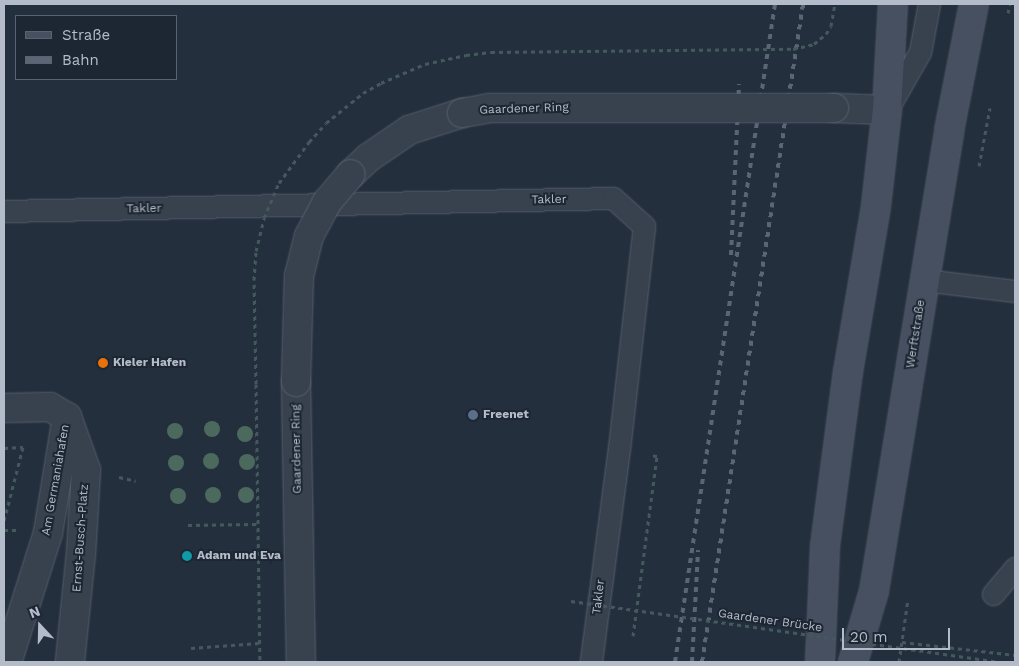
<!DOCTYPE html>
<html>
<head>
<meta charset="utf-8">
<style>
  body { margin:0 }
  #map { position:relative; width:1019px; height:666px; overflow:hidden; background:#242f3e; font-family:"Work Sans",sans-serif }
  div>[style] { position:absolute }
  [style*='--x'] { left:calc(var(--x)*1px); top:calc(var(--y)*1px); width:calc(var(--w)*1px); rotate:calc(var(--a)*1deg) }
  .path>* { height:3px; margin-top:-1.5px; transform-origin:0; background:repeating-linear-gradient(90deg,#44595c 0 4px,transparent 0 8px) }
  .roads { filter:drop-shadow(0 0 1px #565f6c) drop-shadow(0 0 1px #565f6c) }
  .service>* { height:21px; margin:-10.5px; padding:0 10.5px; transform-origin:10.5px; border-radius:10.5px; background:#38414e }
  .pedestrian>* { height:28px; margin:-14px; padding:0 14px; transform-origin:14px; border-radius:14px; background:#38414e }
  .minor>* { height:28px; margin:-14px; padding:0 14px; transform-origin:14px; border-radius:14px; background:#38414e }
  .secondary>* { height:28px; margin:-14px; padding:0 14px; transform-origin:14px; border-radius:14px; background:#465061 }
  .rail>* { height:4px; margin-top:-2px; transform-origin:0; background:repeating-linear-gradient(90deg,#5a6575 0 5px,transparent 0 10px) }
  .path-bridge>* { height:3px; margin-top:-1.5px; transform-origin:0; background:repeating-linear-gradient(90deg,#44595c 0 4px,transparent 0 8px) }
  .bridges { filter:drop-shadow(0 0 1px #565f6c) drop-shadow(0 0 1px #565f6c) }
  .minor-bridge>* { height:28px; margin:-14px; padding:0 14px; transform-origin:14px; border-radius:14px; background:#38414e }
  .trees>* { width:16px; height:16px; margin:-8px; border-radius:50%; background:#4b6a5d }
  .dots>* { width:14px; height:14px; translate:-50% -50%; box-sizing:border-box; border:2px solid #1d2633; border-radius:50% }
  span { translate:-50% -50%; white-space:nowrap; text-align:center; line-height:1.15; -webkit-text-stroke:4px #1d2633; paint-order:stroke }
  .street-label { font-size:12px; color:#b4bcc9 }
  .poi-label { font-size:12px; color:#b4bcc9; font-weight:700 }
  .left { translate:0 -50%; text-align:left }
  .frame { position:absolute; inset:0; border:5px solid #b4bcc9; pointer-events:none }
  .legend { position:absolute; left:15px; top:15px; width:162px; height:65px; box-sizing:border-box; background:#1d2633; border:1px solid #59626f; margin:0; padding:6px 9px; list-style:none; font-size:15px; color:#b4bcc9 }
  .legend li { display:flex; align-items:center; gap:10px; height:25px }
  .legend b { width:25px; border:1px solid #59626f }
  .north { position:absolute; left:15px; top:601px; width:50px; height:50px; -webkit-text-stroke:4px #1d2633; paint-order:stroke; rotate:339deg; font-size:14px; font-weight:700; line-height:20px; text-align:center; color:#b4bcc9 }
  .north::after { content:''; display:block; margin:auto; width:18px; height:22px; background:#b4bcc9; clip-path:polygon(50% 0,100% 100%,50% 72%,0 100%) }
  .scale { position:absolute; left:842px; top:628px; width:108px; height:22px; box-sizing:border-box; border:2px solid #b4bcc9; border-top:0; padding-left:6px; font-size:15px; line-height:18px; white-space:nowrap; color:#b4bcc9; -webkit-text-stroke:4px #1d2633; paint-order:stroke }
</style>
</head>
<body>
<div id="map">
  <div class="path">
    <div style="--x:1008;--y:13;--w:9;--a:-77"></div>
    <div style="--x:826;--y:34;--w:9;--a:-58"></div>
    <div style="--x:831;--y:26;--w:22;--a:-80"></div>
    <div style="--x:979;--y:166;--w:59;--a:-79.3"></div>
    <div style="--x:256;--y:384;--w:278;--a:89.2"></div>
    <div style="--x:4;--y:448;--w:19;--a:-3"></div>
    <div style="--x:23;--y:447;--w:76;--a:104.4"></div>
    <div style="--x:119;--y:477;--w:17;--a:13"></div>
    <div style="--x:188;--y:525;--w:70;--a:-0.8"></div>
    <div style="--x:4;--y:530;--w:12;--a:0"></div>
    <div style="--x:633;--y:636;--w:182;--a:-82.4"></div>
    <div style="--x:657;--y:456;--w:8;--a:-173"></div>
    <div style="--x:902;--y:642;--w:114;--a:6.6"></div>
    <div style="--x:191;--y:648;--w:68;--a:-4.2"></div>
    <div style="--x:899;--y:662;--w:64;--a:-81.9"></div>
  </div>
  <div class="roads">
    <div class="service">
      <div style="--x:888;--y:108;--w:64;--a:-60.3"></div>
      <div style="--x:920;--y:52;--w:49;--a:-79.4"></div>
      <div style="--x:4;--y:211;--w:609;--a:-1.22"></div>
      <div style="--x:613;--y:198;--w:42;--a:42.1"></div>
      <div style="--x:644;--y:226;--w:223;--a:96.4"></div>
      <div style="--x:619;--y:448;--w:216;--a:97.5"></div>
      <div style="--x:924;--y:280;--w:92;--a:6.9"></div>
      <div style="--x:993;--y:594;--w:34;--a:-50"></div>
    </div>
    <div class="pedestrian">
      <div style="--x:67;--y:417;--w:56;--a:70.3"></div>
      <div style="--x:86;--y:470;--w:83;--a:93.4"></div>
      <div style="--x:81;--y:553;--w:110;--a:95.8"></div>
    </div>
    <div class="minor">
      <div style="--x:834;--y:108;--w:53;--a:2.2"></div>
      <div style="--x:351;--y:174;--w:23;--a:-43"></div>
      <div style="--x:368;--y:158;--w:50;--a:-34.3"></div>
      <div style="--x:409;--y:130;--w:56;--a:-17.8"></div>
      <div style="--x:296;--y:382;--w:280;--a:89"></div>
      <div style="--x:4;--y:408;--w:46;--a:-1.2"></div>
      <div style="--x:50;--y:407;--w:20;--a:30"></div>
      <div style="--x:67;--y:417;--w:118;--a:99.3"></div>
      <div style="--x:48;--y:533;--w:135;--a:107.6"></div>
    </div>
    <div class="secondary">
      <div style="--x:820;--y:662;--w:116;--a:-87.5"></div>
      <div style="--x:825;--y:546;--w:176;--a:-82.5"></div>
      <div style="--x:848;--y:372;--w:168;--a:-80.4"></div>
      <div style="--x:876;--y:206;--w:97;--a:-83.5"></div>
      <div style="--x:887;--y:110;--w:106;--a:-86.8"></div>
      <div style="--x:853;--y:662;--w:74;--a:-73.5"></div>
      <div style="--x:874;--y:591;--w:466;--a:-80.7"></div>
      <div style="--x:949;--y:131;--w:129;--a:-78.9"></div>
    </div>
  </div>
  <div class="rail">
    <div style="--x:731;--y:255;--w:171;--a:-87.3"></div>
    <div style="--x:675;--y:662;--w:666;--a:-81.36"></div>
    <div style="--x:692;--y:662;--w:112;--a:-86.9"></div>
    <div style="--x:702;--y:662;--w:666;--a:-81.27"></div>
  </div>
  <div class="path-bridge">
    <div style="--x:256;--y:384;--w:104;--a:-91.1"></div>
    <div style="--x:254;--y:280;--w:29;--a:-86"></div>
    <div style="--x:256;--y:251;--w:34;--a:-76"></div>
    <div style="--x:264;--y:218;--w:38;--a:-67"></div>
    <div style="--x:279;--y:183;--w:51;--a:-53.8"></div>
    <div style="--x:309;--y:142;--w:25;--a:-48"></div>
    <div style="--x:326;--y:123;--w:48;--a:-39"></div>
    <div style="--x:363;--y:93;--w:21;--a:-29"></div>
    <div style="--x:381;--y:83;--w:48;--a:-23.4"></div>
    <div style="--x:425;--y:64;--w:42;--a:-12.4"></div>
    <div style="--x:466;--y:55;--w:25;--a:-7"></div>
    <div style="--x:491;--y:52;--w:302;--a:-0.6"></div>
    <div style="--x:793;--y:49;--w:22;--a:-13"></div>
    <div style="--x:814;--y:44;--w:16;--a:-40"></div>
    <div style="--x:571;--y:601;--w:430;--a:8.1"></div>
  </div>
  <div class="bridges">
    <div class="minor-bridge">
      <div style="--x:462;--y:113;--w:28;--a:-10"></div>
      <div style="--x:490;--y:108;--w:344;--a:0"></div>
      <div style="--x:296;--y:382;--w:106;--a:-88.4"></div>
      <div style="--x:299;--y:276;--w:41;--a:-76"></div>
      <div style="--x:309;--y:236;--w:40;--a:-62"></div>
      <div style="--x:328;--y:201;--w:35;--a:-50"></div>
    </div>
  </div>
  <div class="trees">
    <div style="left:212px;top:429px"></div>
    <div style="left:175px;top:431px"></div>
    <div style="left:245px;top:434px"></div>
    <div style="left:211px;top:461px"></div>
    <div style="left:247px;top:462px"></div>
    <div style="left:176px;top:463px"></div>
    <div style="left:213px;top:495px"></div>
    <div style="left:246px;top:495px"></div>
    <div style="left:178px;top:496px"></div>
  </div>
  <div class="dots">
    <div style="left:103px;top:363px;background:#e8710a"></div>
    <div style="left:473px;top:415px;background:#5c6f8a"></div>
    <div style="left:187px;top:556px;background:#0f9aa8"></div>
  </div>
  <div class="street-label">
    <span style="left:524px;top:109px;rotate:-2deg">Gaardener Ring</span>
    <span style="left:549px;top:200px;rotate:-1deg">Takler</span>
    <span style="left:144px;top:209px;rotate:-1deg">Takler</span>
    <span style="left:916px;top:334px;rotate:-81deg">Werftstraße</span>
    <span style="left:297px;top:449px;rotate:-91deg">Gaardener Ring</span>
    <span style="left:56px;top:480px;rotate:-80deg">Am Germaniahafen</span>
    <span style="left:81px;top:538px;rotate:-86deg">Ernst-Busch-Platz</span>
    <span style="left:599px;top:597px;rotate:-83deg">Takler</span>
    <span style="left:770px;top:621px;rotate:8deg">Gaardener Brücke</span>
  </div>
  <div class="poi-label">
    <span class="left" style="left:113px;top:363px">Kieler Hafen</span>
    <span class="left" style="left:483px;top:415px">Freenet</span>
    <span class="left" style="left:197px;top:556px">Adam und Eva</span>
  </div>
  <div class="frame"></div>
  <ul class="legend">
  <li><b style="height:6px;background:#465061"></b>Straße</li>
  <li><b style="height:6px;background:#5a6575"></b>Bahn</li>
  </ul>
  <div class="north">N</div>
  <div class="scale">20 m</div>
</div>
</body>
</html>
